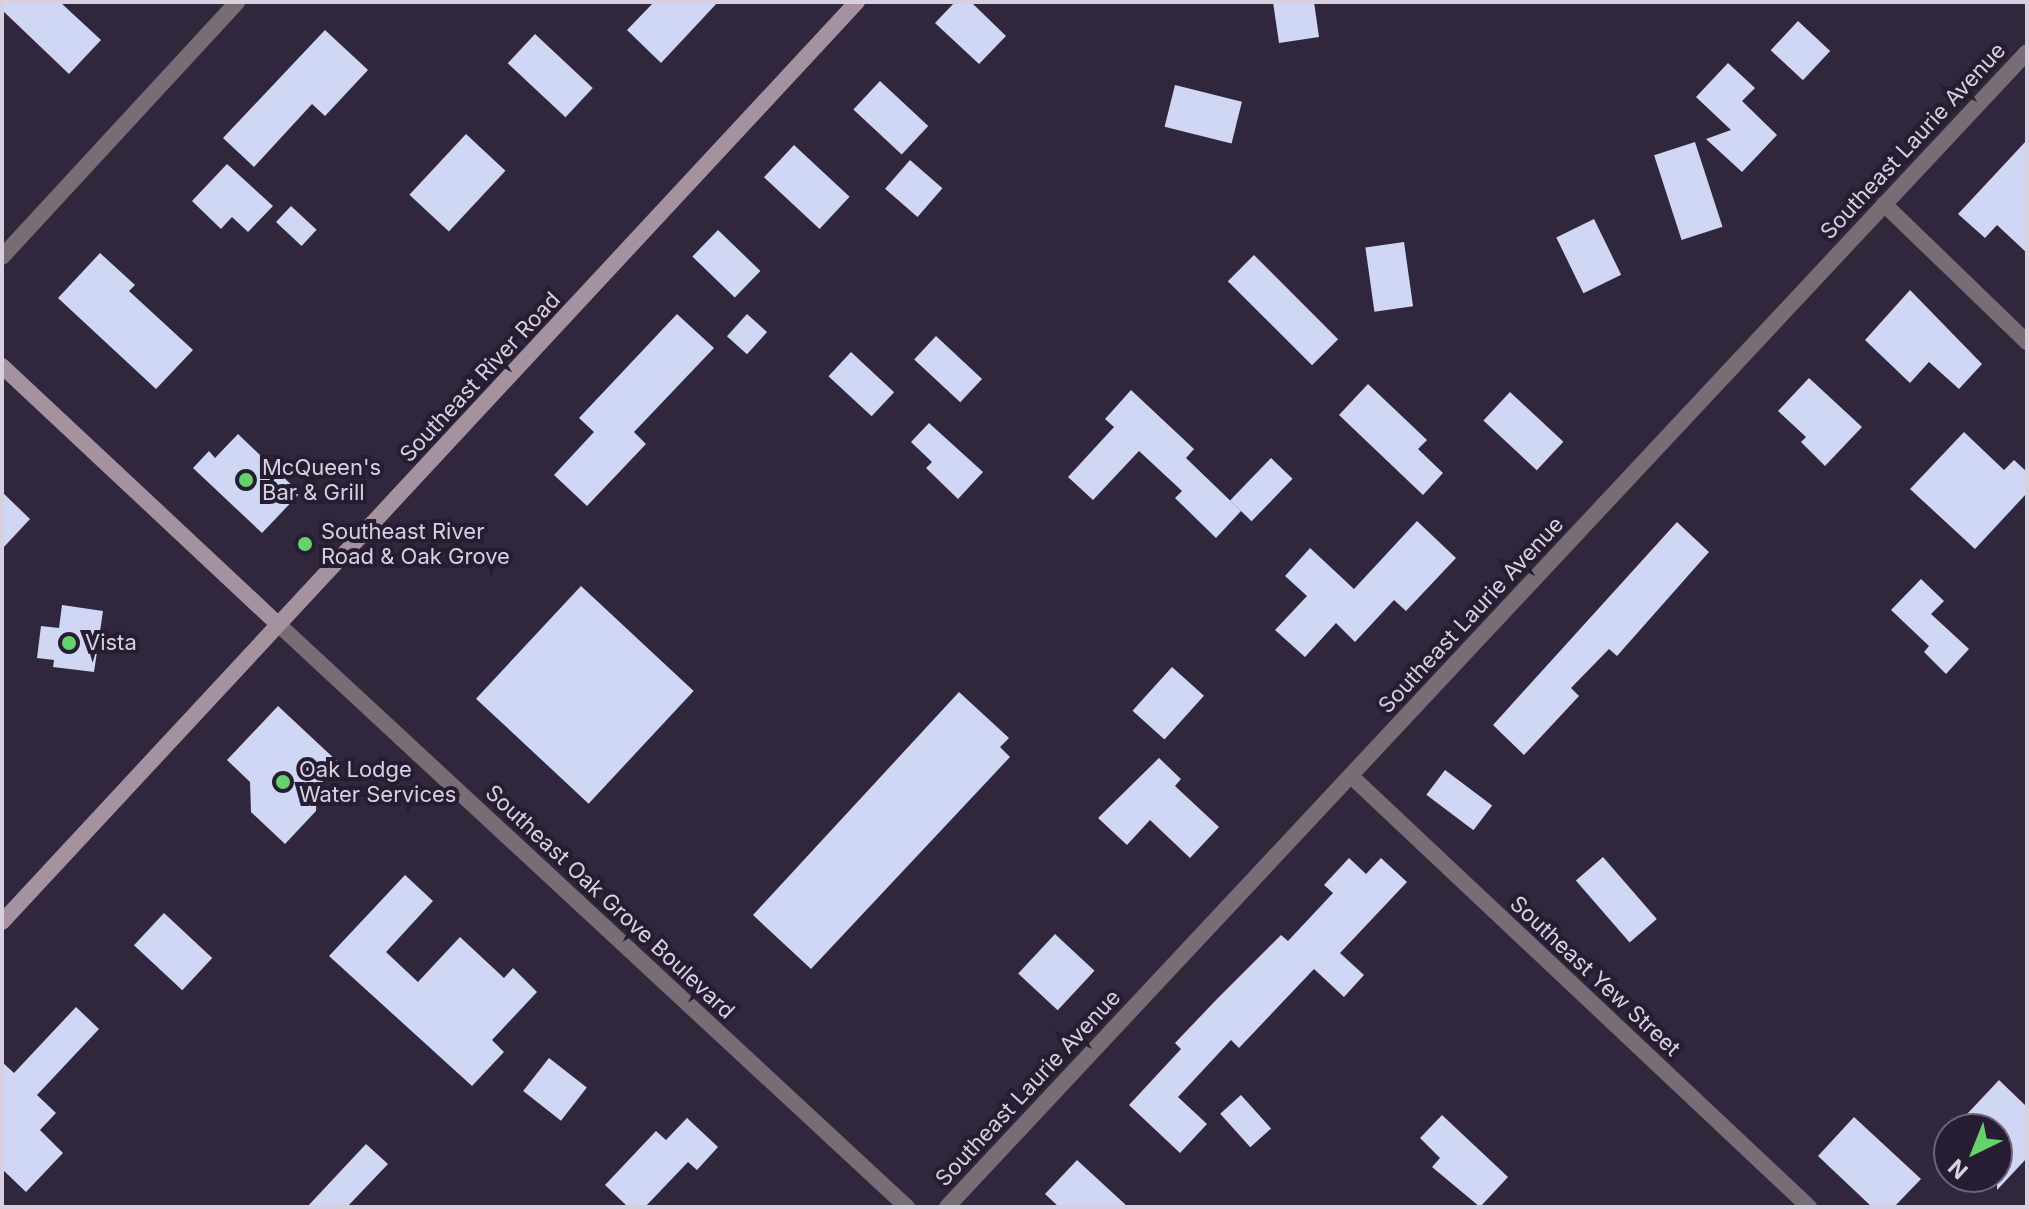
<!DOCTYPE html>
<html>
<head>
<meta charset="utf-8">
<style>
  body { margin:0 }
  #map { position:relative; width:2029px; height:1209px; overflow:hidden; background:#30273d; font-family:Inter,sans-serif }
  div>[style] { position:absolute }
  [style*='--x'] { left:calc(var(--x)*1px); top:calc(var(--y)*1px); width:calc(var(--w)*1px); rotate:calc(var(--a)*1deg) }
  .building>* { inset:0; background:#cfd7f4; transform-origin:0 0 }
  .street>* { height:16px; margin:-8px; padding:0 8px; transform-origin:8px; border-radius:8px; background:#796d75 }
  .secondary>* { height:16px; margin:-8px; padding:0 8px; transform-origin:8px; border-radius:8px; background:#a4929f }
  .dots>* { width:22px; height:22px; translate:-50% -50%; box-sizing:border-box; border:4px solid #271d32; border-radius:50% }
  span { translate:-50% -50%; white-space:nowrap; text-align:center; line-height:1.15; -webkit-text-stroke:8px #271d32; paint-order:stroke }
  .street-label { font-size:22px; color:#d7d1df }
  .poi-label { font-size:22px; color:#d7d1df }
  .left { translate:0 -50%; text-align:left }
  .frame { position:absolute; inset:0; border:4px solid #d7d1df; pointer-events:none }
  .north { position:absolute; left:1933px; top:1113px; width:80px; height:80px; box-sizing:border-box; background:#271d32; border:2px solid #6d6577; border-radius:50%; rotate:223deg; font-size:22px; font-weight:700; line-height:32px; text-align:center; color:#d7d1df }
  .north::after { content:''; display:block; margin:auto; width:28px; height:36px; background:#62d469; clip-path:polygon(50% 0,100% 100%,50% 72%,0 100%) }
</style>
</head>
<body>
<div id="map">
  <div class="building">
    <div style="clip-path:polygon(2px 2px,60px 2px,101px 40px,69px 74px,2px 10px)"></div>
    <div style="clip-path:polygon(654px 2px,718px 2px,661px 63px,627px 30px)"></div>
    <div style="clip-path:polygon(955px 2px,971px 2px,1006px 36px,979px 64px,935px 23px)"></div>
    <div style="clip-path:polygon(1273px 2px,1314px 2px,1319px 37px,1279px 43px)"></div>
    <div style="left:1798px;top:21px;width:44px;height:40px;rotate:43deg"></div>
    <div style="clip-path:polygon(325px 30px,368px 70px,325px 116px,312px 104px,254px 167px,223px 138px)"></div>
    <div style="left:535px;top:34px;width:79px;height:40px;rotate:43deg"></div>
    <div style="clip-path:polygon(1728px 63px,1755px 88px,1742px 101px,1777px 135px,1742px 172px,1706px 139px,1731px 130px,1696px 97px)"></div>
    <div style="left:880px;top:81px;width:66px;height:39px;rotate:43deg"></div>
    <div style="left:1175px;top:85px;width:69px;height:43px;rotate:14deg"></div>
    <div style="left:466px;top:134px;width:54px;height:83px;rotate:43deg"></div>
    <div style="clip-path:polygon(2027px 140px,2027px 253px,1997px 225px,1985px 238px,1958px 214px)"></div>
    <div style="left:1695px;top:142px;width:89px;height:43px;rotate:72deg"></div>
    <div style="left:794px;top:145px;width:76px;height:44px;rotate:43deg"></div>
    <div style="left:910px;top:160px;width:43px;height:38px;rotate:41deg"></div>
    <div style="clip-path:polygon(227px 164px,273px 206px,248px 232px,232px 217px,221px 229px,192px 201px)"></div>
    <div style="left:291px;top:206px;width:35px;height:22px;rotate:43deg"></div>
    <div style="left:1594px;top:219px;width:62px;height:42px;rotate:64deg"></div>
    <div style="left:718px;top:230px;width:59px;height:37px;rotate:44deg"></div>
    <div style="left:1404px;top:242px;width:65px;height:39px;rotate:82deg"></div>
    <div style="clip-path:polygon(100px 253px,135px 285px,129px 291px,193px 350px,156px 389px,58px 298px)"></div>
    <div style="left:1254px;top:255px;width:119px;height:37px;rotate:45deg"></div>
    <div style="clip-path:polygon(1910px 290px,1982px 364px,1959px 389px,1929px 362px,1910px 383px,1865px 340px)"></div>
    <div style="clip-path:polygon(677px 314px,714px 348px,634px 432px,646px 444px,587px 506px,554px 475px,594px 432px,579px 418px)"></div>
    <div style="left:747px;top:314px;width:27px;height:30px;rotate:42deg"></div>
    <div style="left:936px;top:336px;width:63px;height:32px;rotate:43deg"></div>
    <div style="left:851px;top:352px;width:59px;height:33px;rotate:43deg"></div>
    <div style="clip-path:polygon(1809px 378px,1862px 427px,1825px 466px,1801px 442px,1806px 437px,1778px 411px)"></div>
    <div style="clip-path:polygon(1368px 384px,1427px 440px,1418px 449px,1443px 473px,1423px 495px,1339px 415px)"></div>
    <div style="clip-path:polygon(1131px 390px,1194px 449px,1186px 458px,1241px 511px,1216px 538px,1175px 498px,1182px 491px,1139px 451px,1093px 500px,1068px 477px,1114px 427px,1105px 419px)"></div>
    <div style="left:1510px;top:392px;width:73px;height:39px;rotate:43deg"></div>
    <div style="clip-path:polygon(929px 423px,983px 472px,958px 499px,926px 468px,932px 462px,911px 442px)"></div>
    <div style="clip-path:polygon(1964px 432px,2004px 470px,2014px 460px,2027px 472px,2027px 493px,1975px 549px,1910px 489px)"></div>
    <div style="clip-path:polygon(238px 434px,300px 493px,262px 533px,193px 468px,209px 451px,215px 458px)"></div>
    <div style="left:1271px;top:458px;width:30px;height:59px;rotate:44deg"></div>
    <div style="clip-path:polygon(2px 492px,30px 519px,2px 549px)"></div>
    <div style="clip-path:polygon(1417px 521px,1456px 558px,1406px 611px,1394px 600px,1355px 642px,1336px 623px,1305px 657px,1275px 630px,1307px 596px,1285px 576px,1310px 548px,1354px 589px)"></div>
    <div style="clip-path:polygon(1677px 522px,1709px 552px,1617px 656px,1609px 649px,1571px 688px,1579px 696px,1524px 755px,1493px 725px)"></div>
    <div style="clip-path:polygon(1921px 579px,1944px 601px,1931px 614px,1969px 649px,1946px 674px,1924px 652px,1929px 646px,1891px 610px)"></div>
    <div style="left:581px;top:586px;width:154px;height:154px;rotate:43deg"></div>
    <div style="clip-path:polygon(62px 605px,103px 611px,94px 672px,53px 667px,54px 660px,37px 658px,41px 626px,59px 628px)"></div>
    <div style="left:1172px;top:667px;width:43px;height:59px;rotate:42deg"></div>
    <div style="clip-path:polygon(959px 692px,1009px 738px,1000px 747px,1010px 757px,811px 969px,753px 915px)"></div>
    <div style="clip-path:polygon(278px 706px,339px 763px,317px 788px,316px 811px,285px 844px,251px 812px,250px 782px,227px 760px)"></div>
    <div style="clip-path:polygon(1159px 758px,1181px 779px,1175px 786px,1219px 827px,1190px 858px,1150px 820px,1127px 845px,1098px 818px)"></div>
    <div style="left:1445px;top:770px;width:59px;height:31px;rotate:37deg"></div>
    <div style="left:1603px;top:857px;width:82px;height:36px;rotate:49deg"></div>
    <div style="clip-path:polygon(1349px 858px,1366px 874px,1381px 858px,1407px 882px,1340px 953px,1364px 975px,1344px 997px,1314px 969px,1239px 1048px,1231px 1040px,1178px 1097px,1207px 1124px,1180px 1153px,1129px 1105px,1181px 1049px,1175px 1043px,1217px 999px,1281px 935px,1288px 941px,1333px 893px,1324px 885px)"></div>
    <div style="clip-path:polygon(405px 875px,433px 901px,386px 952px,418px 982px,460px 937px,504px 978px,513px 968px,537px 992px,492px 1040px,504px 1052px,472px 1086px,329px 956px)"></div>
    <div style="left:164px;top:913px;width:66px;height:44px;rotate:43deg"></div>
    <div style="left:1055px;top:934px;width:54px;height:54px;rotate:43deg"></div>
    <div style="clip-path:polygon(76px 1007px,99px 1029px,37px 1095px,56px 1113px,40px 1130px,63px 1153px,26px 1192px,2px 1169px,2px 1062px,14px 1073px)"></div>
    <div style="left:549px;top:1058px;width:48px;height:42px;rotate:38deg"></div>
    <div style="clip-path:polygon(1999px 1080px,2027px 1107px,2027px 1158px,1997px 1190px,1997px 1129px,1953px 1129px)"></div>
    <div style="left:1241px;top:1095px;width:45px;height:28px;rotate:48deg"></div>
    <div style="clip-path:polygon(1442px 1115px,1508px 1177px,1480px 1207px,1432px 1167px,1440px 1158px,1420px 1138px)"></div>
    <div style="clip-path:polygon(1854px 1117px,1921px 1179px,1894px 1207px,1872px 1207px,1818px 1156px)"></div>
    <div style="clip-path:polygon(687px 1118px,718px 1147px,697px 1170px,688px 1162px,645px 1207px,628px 1207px,605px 1185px,656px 1131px,666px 1140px)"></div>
    <div style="clip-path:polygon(366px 1144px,388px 1164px,347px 1207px,307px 1207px)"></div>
    <div style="clip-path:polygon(1077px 1160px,1128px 1207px,1059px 1207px,1045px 1194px)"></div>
  </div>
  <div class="street">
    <div style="--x:1884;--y:204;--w:199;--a:44"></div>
    <div style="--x:2;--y:257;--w:347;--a:-47.3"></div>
    <div style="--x:278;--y:624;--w:858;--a:42.83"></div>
    <div style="--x:1351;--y:776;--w:629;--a:43.26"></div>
    <div style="--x:947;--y:1207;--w:1581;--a:-46.92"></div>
  </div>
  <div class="secondary">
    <div style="--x:2;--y:366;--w:378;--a:43.1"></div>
    <div style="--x:2;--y:922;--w:1256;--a:-47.1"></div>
  </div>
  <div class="dots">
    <div style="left:246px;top:480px;background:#62d469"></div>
    <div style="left:305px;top:544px;background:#62d469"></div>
    <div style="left:69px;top:643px;background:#62d469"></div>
    <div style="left:283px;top:782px;background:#62d469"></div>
  </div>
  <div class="street-label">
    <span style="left:1913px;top:141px;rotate:-47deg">Southeast Laurie Avenue</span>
    <span style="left:480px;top:377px;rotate:-47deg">Southeast River Road</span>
    <span style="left:1471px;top:615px;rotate:-47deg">Southeast Laurie Avenue</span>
    <span style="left:610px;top:902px;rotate:43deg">Southeast Oak Grove Boulevard</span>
    <span style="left:1595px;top:976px;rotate:43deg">Southeast Yew Street</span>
    <span style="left:1028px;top:1088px;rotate:-47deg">Southeast Laurie Avenue</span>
  </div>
  <div class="poi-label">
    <span class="left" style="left:262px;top:480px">McQueen's<br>Bar &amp; Grill</span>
    <span class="left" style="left:321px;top:544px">Southeast River<br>Road &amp; Oak Grove</span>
    <span class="left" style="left:85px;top:643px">Vista</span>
    <span class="left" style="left:299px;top:782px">Oak Lodge<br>Water Services</span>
  </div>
  <div class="frame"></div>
  <div class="north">N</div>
</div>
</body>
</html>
